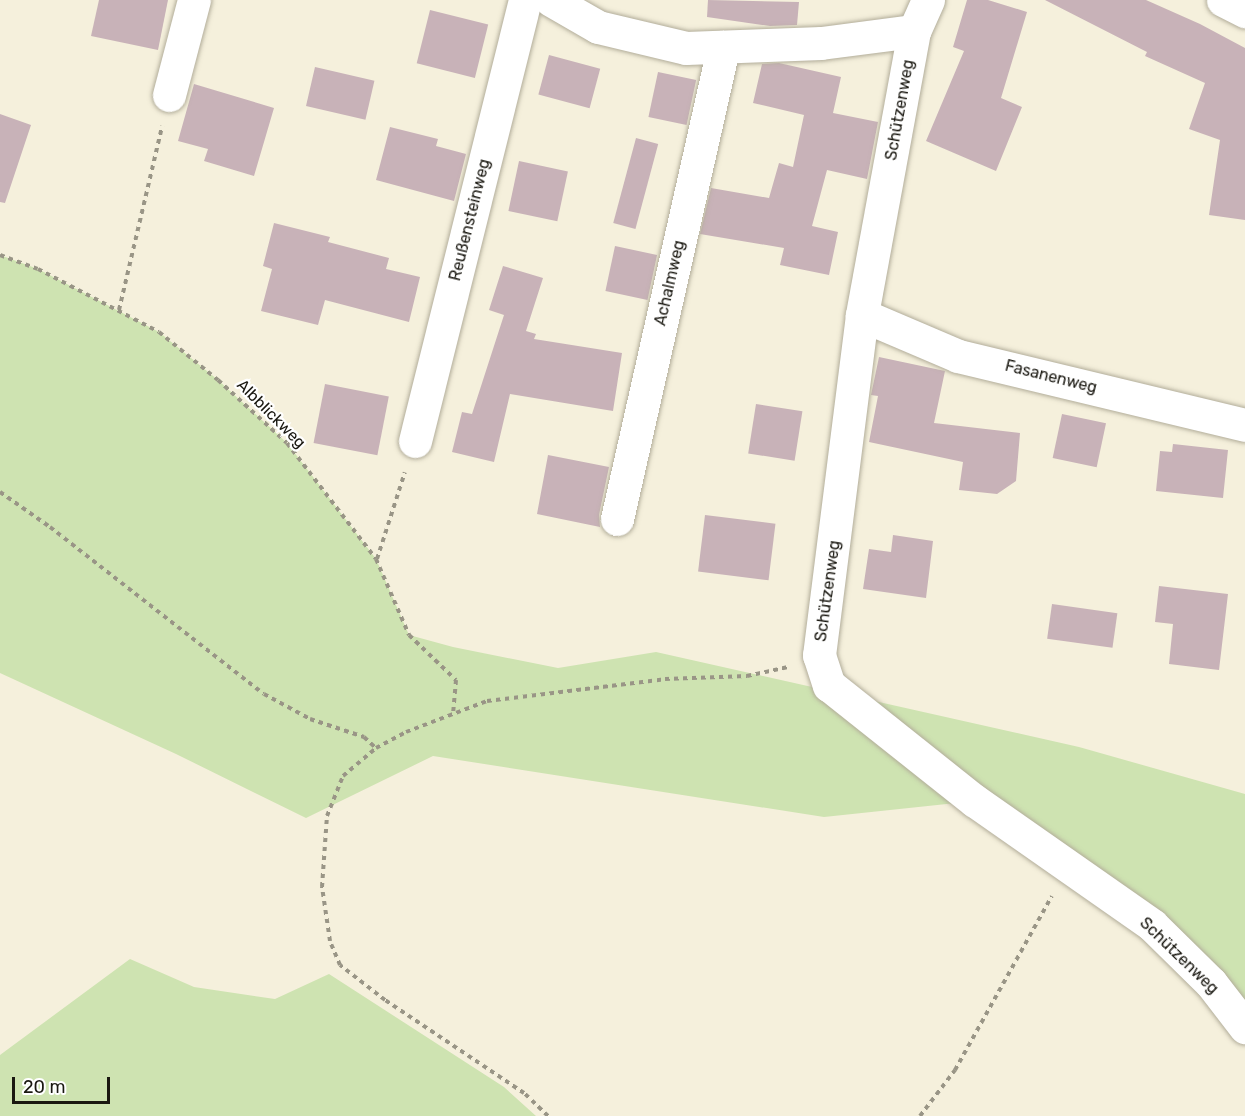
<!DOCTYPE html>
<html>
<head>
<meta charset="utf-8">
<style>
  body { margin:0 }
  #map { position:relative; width:1245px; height:1116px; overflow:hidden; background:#f5f0dc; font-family:Rubik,sans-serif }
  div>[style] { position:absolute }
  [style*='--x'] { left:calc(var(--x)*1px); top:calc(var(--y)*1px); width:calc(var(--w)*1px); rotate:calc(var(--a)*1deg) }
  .green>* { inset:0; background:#cee3b1 }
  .building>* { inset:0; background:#c8b2b8; transform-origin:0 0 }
  .path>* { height:4px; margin-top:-2px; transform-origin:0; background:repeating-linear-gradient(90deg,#999586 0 4.5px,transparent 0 9px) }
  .roads { filter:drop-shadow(0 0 2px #b2ad9a) drop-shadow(0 0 2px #b2ad9a) }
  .minor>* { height:33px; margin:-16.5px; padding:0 16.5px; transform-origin:16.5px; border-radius:16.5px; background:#fff }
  span { translate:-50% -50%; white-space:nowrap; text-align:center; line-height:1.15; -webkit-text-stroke:4.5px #fff; paint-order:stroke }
  .street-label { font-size:16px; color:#1a1811 }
  .scale { position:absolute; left:12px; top:1077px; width:98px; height:27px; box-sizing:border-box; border:3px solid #1a1811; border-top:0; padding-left:8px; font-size:18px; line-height:21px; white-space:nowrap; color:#1a1811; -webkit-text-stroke:4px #fff; paint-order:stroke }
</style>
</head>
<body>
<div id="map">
  <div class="green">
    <div style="clip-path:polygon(0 255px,38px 269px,159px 332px,218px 380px,287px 443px,376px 559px,409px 635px,453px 647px,558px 668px,656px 652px,1079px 747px,1245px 794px,1245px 1027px,1211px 983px,975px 801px,824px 817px,433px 756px,306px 818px,176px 754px,0 673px)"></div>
    <div style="clip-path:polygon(130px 959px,194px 987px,275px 999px,329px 974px,504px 1087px,536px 1116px,0 1116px,0 1055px)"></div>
  </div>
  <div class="building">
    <div style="clip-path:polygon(99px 0,168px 0,158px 50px,91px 36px)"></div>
    <div style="clip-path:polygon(708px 0,799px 2px,797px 25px,770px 26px,707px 17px)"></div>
    <div style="clip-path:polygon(967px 0,988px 0,1027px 12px,1001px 98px,1022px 107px,996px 171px,926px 141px,964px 51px,953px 47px)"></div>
    <div style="clip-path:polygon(1045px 0,1146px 0,1200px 24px,1245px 48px,1245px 220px,1209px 215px,1220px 140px,1189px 129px,1205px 83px,1145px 56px,1147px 52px)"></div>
    <div style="left:430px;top:10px;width:60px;height:55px;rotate:14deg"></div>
    <div style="left:549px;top:55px;width:53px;height:41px;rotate:15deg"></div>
    <div style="clip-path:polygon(779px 63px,841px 77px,833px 113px,878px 122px,867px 179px,827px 170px,812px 226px,838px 232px,829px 275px,780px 265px,784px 248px,700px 234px,711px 188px,769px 198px,779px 163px,793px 167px,804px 115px,753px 103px,762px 64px)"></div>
    <div style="left:315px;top:67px;width:61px;height:40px;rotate:13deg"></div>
    <div style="left:658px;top:72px;width:39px;height:46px;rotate:12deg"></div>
    <div style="clip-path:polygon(194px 84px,274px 108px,254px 176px,204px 161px,208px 149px,178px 141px)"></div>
    <div style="clip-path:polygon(0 114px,31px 125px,5px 203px,0 202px)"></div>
    <div style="clip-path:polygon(390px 127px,438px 139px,436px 146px,466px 154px,454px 201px,376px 180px)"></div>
    <div style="left:636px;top:138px;width:23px;height:88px;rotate:15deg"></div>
    <div style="left:519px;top:161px;width:50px;height:51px;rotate:12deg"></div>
    <div style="clip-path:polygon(274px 223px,330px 237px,328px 242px,389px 258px,386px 269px,420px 277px,409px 322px,325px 300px,318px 325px,261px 311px,272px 269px,263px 266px)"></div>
    <div style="left:615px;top:246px;width:43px;height:46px;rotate:12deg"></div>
    <div style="clip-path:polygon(503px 266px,543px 278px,526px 331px,536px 334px,534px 339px,622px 353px,613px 411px,510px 394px,494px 462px,452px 452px,462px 412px,472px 414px,504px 315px,489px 310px)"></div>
    <div style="clip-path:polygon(879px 357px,945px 371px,934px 423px,1020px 433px,1016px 481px,997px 494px,959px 490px,963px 462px,869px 442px,878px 396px,871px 395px)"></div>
    <div style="left:325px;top:384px;width:65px;height:60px;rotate:11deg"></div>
    <div style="left:756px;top:404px;width:47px;height:50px;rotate:9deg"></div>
    <div style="left:1062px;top:414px;width:45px;height:45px;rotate:12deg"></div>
    <div style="clip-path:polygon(1173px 444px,1228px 450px,1223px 498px,1156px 491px,1160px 451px,1172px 452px)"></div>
    <div style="clip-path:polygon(548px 455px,609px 467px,599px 515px,600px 527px,537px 514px)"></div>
    <div style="left:705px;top:515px;width:71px;height:57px;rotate:7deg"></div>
    <div style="clip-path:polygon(893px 535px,933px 541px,926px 598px,863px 589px,869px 549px,891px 552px)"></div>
    <div style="clip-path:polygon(1159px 586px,1228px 594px,1219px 670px,1169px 664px,1173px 624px,1155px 622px)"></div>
    <div style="left:1052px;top:604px;width:66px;height:35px;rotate:8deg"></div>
  </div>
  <div class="path">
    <div style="--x:0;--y:255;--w:40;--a:20.2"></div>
    <div style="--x:38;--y:269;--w:136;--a:27.5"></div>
    <div style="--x:159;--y:332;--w:76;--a:39.1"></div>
    <div style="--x:218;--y:380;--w:93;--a:42.4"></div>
    <div style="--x:287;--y:443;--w:146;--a:52.5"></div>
    <div style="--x:376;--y:559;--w:83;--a:66.5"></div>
    <div style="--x:409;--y:635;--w:65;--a:43.8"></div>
    <div style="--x:456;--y:680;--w:34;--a:95"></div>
    <div style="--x:119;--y:310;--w:189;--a:-76.8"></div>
    <div style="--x:0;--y:492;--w:61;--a:35"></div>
    <div style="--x:50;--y:527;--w:271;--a:38"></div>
    <div style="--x:264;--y:694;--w:52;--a:28.5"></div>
    <div style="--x:310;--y:719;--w:57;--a:18.4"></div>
    <div style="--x:364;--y:737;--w:16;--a:43"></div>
    <div style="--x:377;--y:559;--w:91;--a:-72.2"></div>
    <div style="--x:548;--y:1116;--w:33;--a:-136"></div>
    <div style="--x:524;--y:1093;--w:167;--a:-146.2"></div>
    <div style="--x:385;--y:1000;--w:57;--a:-142.1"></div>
    <div style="--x:340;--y:965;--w:26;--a:-113"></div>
    <div style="--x:330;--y:941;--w:55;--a:-98.4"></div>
    <div style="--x:322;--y:887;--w:71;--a:-86"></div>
    <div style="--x:327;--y:816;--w:43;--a:-68.2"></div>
    <div style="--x:343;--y:776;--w:43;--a:-40.3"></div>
    <div style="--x:376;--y:748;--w:34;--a:-28"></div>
    <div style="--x:406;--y:732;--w:87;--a:-20.9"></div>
    <div style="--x:487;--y:701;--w:179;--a:-7"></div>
    <div style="--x:665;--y:679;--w:82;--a:-2.1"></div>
    <div style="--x:747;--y:676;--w:42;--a:-12.4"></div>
    <div style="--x:920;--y:1116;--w:58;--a:-52.7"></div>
    <div style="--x:955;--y:1070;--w:199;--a:-60.9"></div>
  </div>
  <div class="roads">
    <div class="minor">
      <div style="--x:551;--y:0;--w:54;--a:29.9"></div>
      <div style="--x:598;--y:27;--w:90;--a:13.4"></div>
      <div style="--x:686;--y:48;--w:135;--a:-2.1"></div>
      <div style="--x:821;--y:43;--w:94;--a:-7.4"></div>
      <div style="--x:928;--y:0;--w:34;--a:114"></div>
      <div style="--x:914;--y:31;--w:289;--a:100.4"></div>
      <div style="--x:862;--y:315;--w:343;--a:97.2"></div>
      <div style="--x:819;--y:655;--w:32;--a:72"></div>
      <div style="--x:829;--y:685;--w:186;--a:38.5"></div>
      <div style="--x:975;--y:801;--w:216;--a:35"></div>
      <div style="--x:1152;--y:925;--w:83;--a:44.5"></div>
      <div style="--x:1211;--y:983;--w:56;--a:52.3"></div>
      <div style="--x:1223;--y:0;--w:25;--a:27"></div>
      <div style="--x:169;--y:95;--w:98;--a:-75.3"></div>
      <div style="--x:862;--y:315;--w:104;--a:23.1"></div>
      <div style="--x:958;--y:356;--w:295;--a:13.5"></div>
      <div style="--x:415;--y:441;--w:455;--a:-76"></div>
      <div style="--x:617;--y:519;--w:484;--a:-77.3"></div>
    </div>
  </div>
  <div class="street-label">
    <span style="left:900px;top:110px;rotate:-80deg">Schützenweg</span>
    <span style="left:470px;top:220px;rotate:-76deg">Reußensteinweg</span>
    <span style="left:670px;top:283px;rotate:-77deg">Achalmweg</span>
    <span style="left:1051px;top:377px;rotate:14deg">Fasanenweg</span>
    <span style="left:271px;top:414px;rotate:45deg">Albblickweg</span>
    <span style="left:828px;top:591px;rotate:-82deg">Schützenweg</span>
    <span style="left:1179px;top:956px;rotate:44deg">Schützenweg</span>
  </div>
  <div class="scale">20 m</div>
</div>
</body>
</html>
